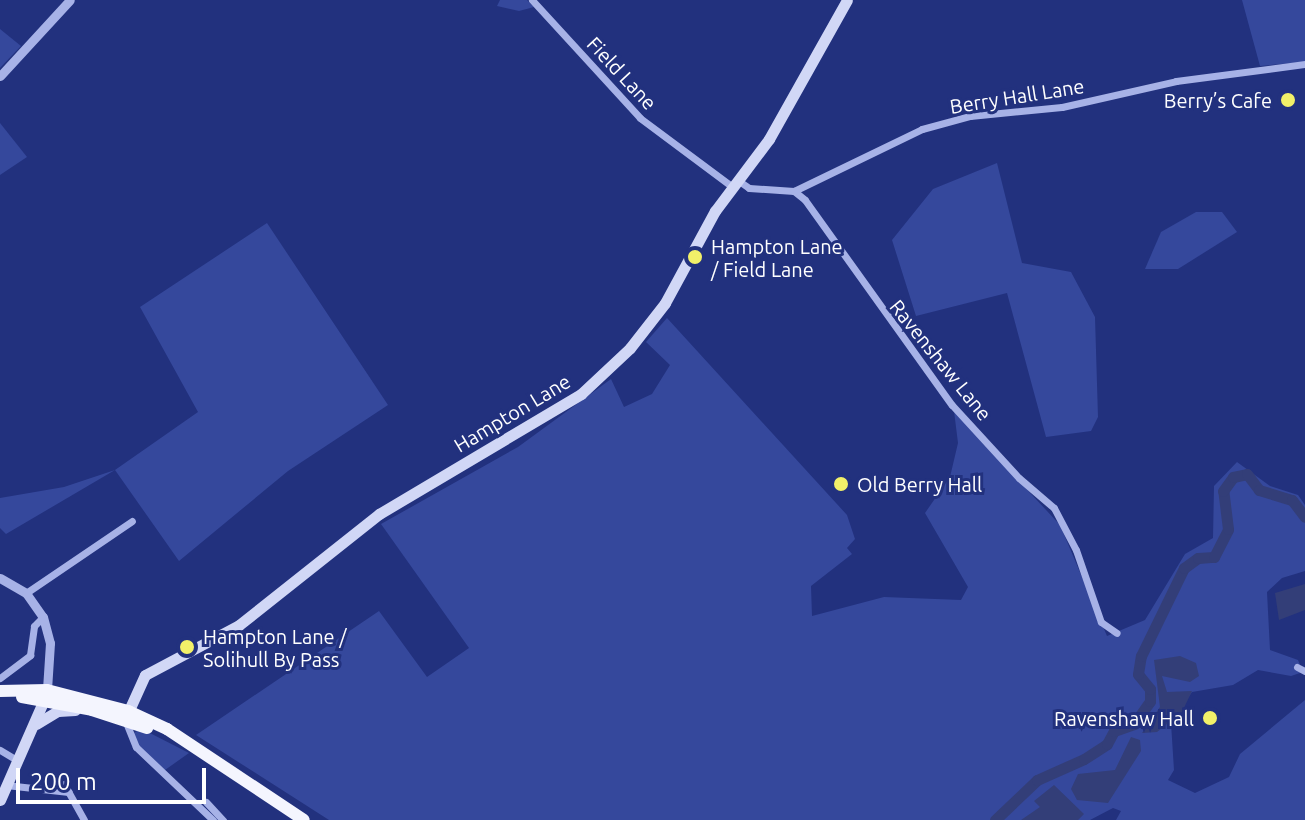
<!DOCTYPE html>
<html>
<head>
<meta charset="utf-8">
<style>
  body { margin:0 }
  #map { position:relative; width:1305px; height:820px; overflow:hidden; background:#22317e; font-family:Ubuntu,sans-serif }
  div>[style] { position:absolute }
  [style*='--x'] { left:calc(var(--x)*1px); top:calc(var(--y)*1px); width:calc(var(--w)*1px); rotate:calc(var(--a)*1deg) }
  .green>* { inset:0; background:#35489c }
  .water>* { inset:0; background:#333e78 }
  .river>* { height:11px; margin:-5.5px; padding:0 5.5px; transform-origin:5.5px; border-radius:5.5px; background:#333e78 }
  .minor>* { height:7px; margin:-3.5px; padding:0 3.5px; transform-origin:3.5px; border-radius:3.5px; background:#a7b2e7 }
  .tertiary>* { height:9px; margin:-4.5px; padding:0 4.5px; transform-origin:4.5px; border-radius:4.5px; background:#a7b2e7 }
  .secondary>* { height:11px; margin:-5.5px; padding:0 5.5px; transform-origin:5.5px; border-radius:5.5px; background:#d1d7f6 }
  .trunk>* { height:12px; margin:-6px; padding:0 6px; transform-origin:6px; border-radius:6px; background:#f4f5fe }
  .dots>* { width:22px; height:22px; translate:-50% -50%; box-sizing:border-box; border:4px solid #22317e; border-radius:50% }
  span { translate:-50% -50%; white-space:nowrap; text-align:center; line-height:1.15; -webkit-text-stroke:6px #22317e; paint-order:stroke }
  .street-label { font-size:20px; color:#fff }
  .poi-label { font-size:20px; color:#fff }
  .right { translate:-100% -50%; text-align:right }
  .left { translate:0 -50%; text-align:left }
  .scale { position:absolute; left:16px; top:768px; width:190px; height:36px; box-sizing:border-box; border:4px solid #fff; border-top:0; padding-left:10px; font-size:24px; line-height:28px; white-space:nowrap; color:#fff; -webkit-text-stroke:6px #22317e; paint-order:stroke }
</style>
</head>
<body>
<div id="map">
  <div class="green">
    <div style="clip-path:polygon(500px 0,527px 0,534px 7px,519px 11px,497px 6px)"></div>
    <div style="clip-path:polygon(1242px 0,1305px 0,1305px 62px,1260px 66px)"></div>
    <div style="clip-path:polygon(0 29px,21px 46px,0 68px)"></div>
    <div style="clip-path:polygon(0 123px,27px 157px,0 175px)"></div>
    <div style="clip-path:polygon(997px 163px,1022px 263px,1071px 272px,1095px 317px,1098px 417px,1091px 431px,1046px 437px,1007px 293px,916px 316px,892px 240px,933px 189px)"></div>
    <div style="clip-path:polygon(1196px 212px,1222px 212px,1237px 232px,1178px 269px,1145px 269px,1161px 232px)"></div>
    <div style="clip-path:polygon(267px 223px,388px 405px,288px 471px,179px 561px,115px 470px,6px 534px,0 528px,0 498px,64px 487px,115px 470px,198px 412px,140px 307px)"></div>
    <div style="clip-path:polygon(667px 318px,847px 515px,855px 539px,847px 548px,852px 554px,811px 586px,812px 616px,884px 597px,961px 600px,968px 587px,925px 513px,950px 477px,958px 443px,954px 411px,1060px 525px,1107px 636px,1145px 620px,1185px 554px,1213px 538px,1214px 486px,1237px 462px,1270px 486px,1298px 495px,1305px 505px,1305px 571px,1282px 578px,1267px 592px,1270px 650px,1298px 660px,1303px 672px,1291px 676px,1258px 670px,1233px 685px,1192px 692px,1171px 723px,1174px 770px,1168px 780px,1195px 793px,1229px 777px,1240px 754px,1305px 700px,1305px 820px,1116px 820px,1121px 811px,1113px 808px,1090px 820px,329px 820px,196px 735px,379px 611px,427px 677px,469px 648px,381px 524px,518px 447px,611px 379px,624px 407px,652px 394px,670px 365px,646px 342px)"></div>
    <div style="clip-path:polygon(138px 730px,144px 730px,189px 753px,165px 770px,139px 746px,131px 735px)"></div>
  </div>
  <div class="water">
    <div style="clip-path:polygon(1305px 584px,1305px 610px,1279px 620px,1275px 593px)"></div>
    <div style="clip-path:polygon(1180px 656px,1196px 663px,1199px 676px,1190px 682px,1162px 676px,1167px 692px,1192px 691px,1182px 712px,1157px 732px,1142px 733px,1160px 707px,1154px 660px)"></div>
    <div style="clip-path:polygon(1131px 737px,1140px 740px,1141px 751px,1108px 803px,1077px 800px,1071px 789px,1078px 774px,1115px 770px)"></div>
    <div style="clip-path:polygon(1054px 785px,1084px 814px,1078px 820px,1021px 820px,1040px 807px,1034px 801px)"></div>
  </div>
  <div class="river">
    <div style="--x:995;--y:820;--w:58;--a:-43.6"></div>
    <div style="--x:1037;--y:780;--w:51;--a:-24.1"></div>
    <div style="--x:1084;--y:759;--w:27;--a:-33"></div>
    <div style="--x:1107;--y:744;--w:15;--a:-62"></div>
    <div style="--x:1114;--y:731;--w:21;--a:-19"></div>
    <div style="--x:1134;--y:724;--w:28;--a:-55"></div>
    <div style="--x:1150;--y:701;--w:12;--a:-90"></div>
    <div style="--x:1150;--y:689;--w:19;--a:-129"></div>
    <div style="--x:1138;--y:674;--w:18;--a:-81"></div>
    <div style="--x:1141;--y:656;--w:98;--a:-64"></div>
    <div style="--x:1184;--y:568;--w:17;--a:-36"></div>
    <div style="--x:1198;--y:558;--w:16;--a:-4"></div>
    <div style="--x:1214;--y:557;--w:31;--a:-63"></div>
    <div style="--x:1228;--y:529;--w:38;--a:-97"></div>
    <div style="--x:1223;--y:491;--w:17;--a:-54"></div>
    <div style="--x:1233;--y:477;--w:14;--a:-12"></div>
    <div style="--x:1247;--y:474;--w:20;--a:53"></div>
    <div style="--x:1259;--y:490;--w:34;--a:17"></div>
    <div style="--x:1292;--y:500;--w:21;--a:53"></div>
  </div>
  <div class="minor">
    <div style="--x:532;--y:0;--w:160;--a:47.5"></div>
    <div style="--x:640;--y:118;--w:117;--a:36.7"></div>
    <div style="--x:739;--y:181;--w:12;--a:35"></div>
    <div style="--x:749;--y:188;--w:45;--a:3.8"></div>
    <div style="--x:794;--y:191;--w:14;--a:39"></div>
    <div style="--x:805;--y:200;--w:252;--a:54.4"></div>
    <div style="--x:952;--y:405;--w:99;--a:47.5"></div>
    <div style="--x:1019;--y:478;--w:46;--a:40.6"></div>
    <div style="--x:1054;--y:508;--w:47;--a:62.4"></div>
    <div style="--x:1076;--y:550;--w:76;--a:70.9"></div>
    <div style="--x:1101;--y:622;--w:19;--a:35"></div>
    <div style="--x:794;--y:191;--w:142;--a:-25.8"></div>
    <div style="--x:922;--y:129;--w:50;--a:-15.2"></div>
    <div style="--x:970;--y:116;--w:92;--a:-5.6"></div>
    <div style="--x:1062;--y:107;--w:117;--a:-12.8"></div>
    <div style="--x:1176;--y:81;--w:130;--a:-7.5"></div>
    <div style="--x:26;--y:593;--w:128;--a:-34.2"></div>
    <div style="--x:1297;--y:667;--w:9;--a:27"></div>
    <div style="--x:0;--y:678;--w:38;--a:-37"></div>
    <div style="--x:30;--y:655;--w:29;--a:-82"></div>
    <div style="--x:34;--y:626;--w:13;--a:-45"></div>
    <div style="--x:125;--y:720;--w:29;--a:68"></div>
    <div style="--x:136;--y:747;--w:106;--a:43.5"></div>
    <div style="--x:0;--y:750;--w:17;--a:31"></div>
    <div style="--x:64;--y:784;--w:41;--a:60.9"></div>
    <div style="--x:6;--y:785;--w:63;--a:6.3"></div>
    <div style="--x:206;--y:802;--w:25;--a:47"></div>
  </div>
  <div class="tertiary">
    <div style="--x:0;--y:76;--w:103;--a:-47.4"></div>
    <div style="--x:0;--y:578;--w:30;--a:30"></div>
    <div style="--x:26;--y:593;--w:29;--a:55"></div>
    <div style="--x:43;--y:617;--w:27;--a:75"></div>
    <div style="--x:50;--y:643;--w:47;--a:93.7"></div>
  </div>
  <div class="secondary">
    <div style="--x:125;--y:719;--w:48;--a:-65.6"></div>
    <div style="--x:145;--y:675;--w:106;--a:-28"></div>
    <div style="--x:239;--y:625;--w:179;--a:-38.4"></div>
    <div style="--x:379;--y:514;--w:235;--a:-30.7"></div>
    <div style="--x:581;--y:394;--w:67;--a:-43.2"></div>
    <div style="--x:630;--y:348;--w:57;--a:-52.1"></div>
    <div style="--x:665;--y:303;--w:105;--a:-61.5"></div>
    <div style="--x:715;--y:211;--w:90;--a:-53.1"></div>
    <div style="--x:769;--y:139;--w:159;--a:-60.7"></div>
    <div style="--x:36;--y:724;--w:26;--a:-31"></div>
    <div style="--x:58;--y:711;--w:17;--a:-3"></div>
    <div style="--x:0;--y:800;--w:115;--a:-66.3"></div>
  </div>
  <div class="trunk">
    <div style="--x:0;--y:691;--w:47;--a:-1.2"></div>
    <div style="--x:47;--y:690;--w:84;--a:14.5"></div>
    <div style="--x:128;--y:711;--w:43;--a:24.8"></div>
    <div style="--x:167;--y:729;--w:164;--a:33.6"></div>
    <div style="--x:22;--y:697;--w:71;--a:10.5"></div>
    <div style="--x:92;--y:710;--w:58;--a:18.1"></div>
  </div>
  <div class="dots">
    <div style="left:1288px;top:100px;background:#f2f069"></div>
    <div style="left:695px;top:257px;background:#f2f069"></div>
    <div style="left:841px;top:484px;background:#f2f069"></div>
    <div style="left:187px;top:647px;background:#f2f069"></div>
    <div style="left:1210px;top:718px;background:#f2f069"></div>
  </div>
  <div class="street-label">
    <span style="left:622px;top:73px;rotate:47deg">Field Lane</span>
    <span style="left:1017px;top:96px;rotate:-9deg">Berry Hall Lane</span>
    <span style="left:941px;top:360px;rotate:51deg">Ravenshaw Lane</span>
    <span style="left:512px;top:413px;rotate:-31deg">Hampton Lane</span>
  </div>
  <div class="poi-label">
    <span class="right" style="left:1272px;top:100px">Berry’s Cafe</span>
    <span class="left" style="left:711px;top:258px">Hampton Lane<br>/ Field Lane</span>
    <span class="left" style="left:857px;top:484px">Old Berry Hall</span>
    <span class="left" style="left:203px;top:648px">Hampton Lane /<br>Solihull By Pass</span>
    <span class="right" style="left:1194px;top:718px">Ravenshaw Hall</span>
  </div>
  <div class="scale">200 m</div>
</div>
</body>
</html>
